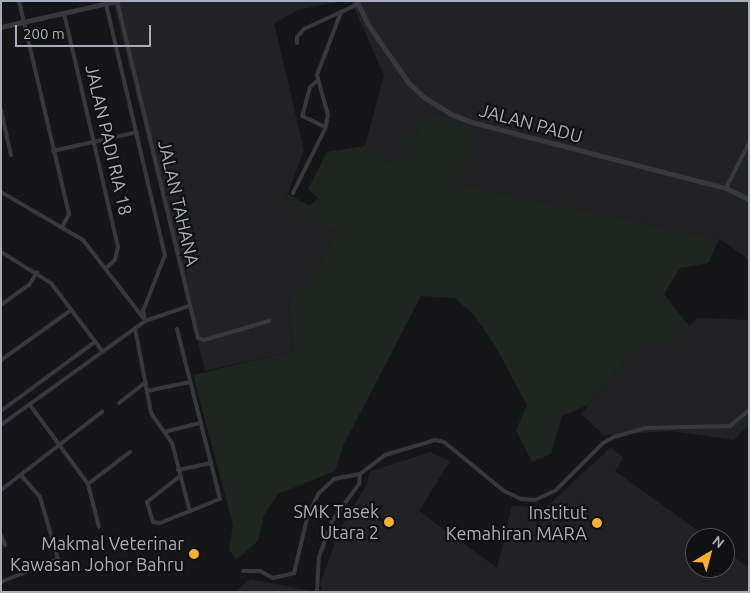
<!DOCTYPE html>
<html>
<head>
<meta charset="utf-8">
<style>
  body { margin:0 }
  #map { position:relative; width:750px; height:593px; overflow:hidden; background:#161618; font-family:Ubuntu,sans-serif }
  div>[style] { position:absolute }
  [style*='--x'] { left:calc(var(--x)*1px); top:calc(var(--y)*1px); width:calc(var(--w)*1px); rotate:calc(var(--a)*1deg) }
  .built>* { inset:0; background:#222225 }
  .green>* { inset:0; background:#1e261f }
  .minor>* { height:4px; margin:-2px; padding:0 2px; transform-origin:2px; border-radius:2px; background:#37383d }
  .tertiary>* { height:4.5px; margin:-2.25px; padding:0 2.25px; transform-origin:2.25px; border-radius:2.25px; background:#37383d }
  .dots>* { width:14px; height:14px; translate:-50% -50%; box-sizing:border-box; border:2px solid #111113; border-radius:50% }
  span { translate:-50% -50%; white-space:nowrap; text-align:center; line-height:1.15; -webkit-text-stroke:4.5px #111113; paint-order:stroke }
  .street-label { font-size:18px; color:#a8adb8 }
  .poi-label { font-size:18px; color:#a8adb8 }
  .right { translate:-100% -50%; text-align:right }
  .frame { position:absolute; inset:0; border:2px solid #a8adb8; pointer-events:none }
  .north { position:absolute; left:685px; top:528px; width:50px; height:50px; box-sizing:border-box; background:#111113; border:1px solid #4d4f55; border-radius:50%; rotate:37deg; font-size:14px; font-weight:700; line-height:20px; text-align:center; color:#a8adb8 }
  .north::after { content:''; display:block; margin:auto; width:18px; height:22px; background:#f2b134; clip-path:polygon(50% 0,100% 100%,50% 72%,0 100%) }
  .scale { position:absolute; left:15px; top:25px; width:136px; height:22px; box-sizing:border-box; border:2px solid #a8adb8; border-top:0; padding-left:6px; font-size:15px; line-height:18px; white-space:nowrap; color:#a8adb8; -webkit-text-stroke:4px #111113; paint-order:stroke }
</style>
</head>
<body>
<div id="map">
  <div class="built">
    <div style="clip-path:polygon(113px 1px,344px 1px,301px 9px,274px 23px,304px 150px,284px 204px,336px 230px,322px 263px,288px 302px,294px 351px,205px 371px)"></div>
    <div style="clip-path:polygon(351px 1px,749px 1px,749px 259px,719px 239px,460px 184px,434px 112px,392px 165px,365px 146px,384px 75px)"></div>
    <div style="clip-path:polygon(698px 318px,749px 320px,749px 424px,734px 440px,672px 431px,604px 435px,581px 414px,634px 348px,649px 342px,671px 342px)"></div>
    <div style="clip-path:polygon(611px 447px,623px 458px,615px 471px,708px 538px,695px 538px,695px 568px,725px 568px,725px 550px,749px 568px,749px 592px,323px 592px,320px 585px,338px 533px,367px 484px,369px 472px,430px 452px,450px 461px,419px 511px,497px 568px,512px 506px,546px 507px)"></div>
    <div style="clip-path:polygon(250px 579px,312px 591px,312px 592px,235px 592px)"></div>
  </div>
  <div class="green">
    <div style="clip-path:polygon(434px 112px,474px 134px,460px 184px,719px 239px,708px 263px,680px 268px,664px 294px,689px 326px,671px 342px,649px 342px,634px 348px,588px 405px,562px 416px,551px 454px,532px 462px,516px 430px,527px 405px,494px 344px,474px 315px,455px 298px,421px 296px,343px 446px,335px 471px,278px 494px,264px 515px,258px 541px,236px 560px,229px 549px,233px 525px,193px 375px,294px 351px,288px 302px,322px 263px,336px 230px,284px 204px,288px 194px,310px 206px,318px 198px,308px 189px,327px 152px,365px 146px,392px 165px)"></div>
  </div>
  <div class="minor">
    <div style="--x:19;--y:1;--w:219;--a:76.8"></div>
    <div style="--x:69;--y:214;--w:15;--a:118"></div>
    <div style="--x:117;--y:1;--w:347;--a:76.5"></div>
    <div style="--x:198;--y:338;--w:6;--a:18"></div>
    <div style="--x:204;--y:340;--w:68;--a:-16.3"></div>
    <div style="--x:106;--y:4;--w:258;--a:76.8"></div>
    <div style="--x:165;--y:255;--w:60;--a:111.4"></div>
    <div style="--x:143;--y:311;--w:10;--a:79"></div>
    <div style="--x:64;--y:13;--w:240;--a:77"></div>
    <div style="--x:118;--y:247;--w:13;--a:103"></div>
    <div style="--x:115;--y:260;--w:13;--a:138"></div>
    <div style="--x:297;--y:43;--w:6;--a:-90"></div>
    <div style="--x:297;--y:37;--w:11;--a:-49"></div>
    <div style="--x:304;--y:29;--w:60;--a:-24.8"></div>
    <div style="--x:317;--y:81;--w:9;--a:139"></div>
    <div style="--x:310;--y:87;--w:30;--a:105"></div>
    <div style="--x:302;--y:116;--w:26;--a:25"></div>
    <div style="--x:1;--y:110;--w:46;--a:77.5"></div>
    <div style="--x:53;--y:151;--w:86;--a:-12.7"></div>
    <div style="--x:726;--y:188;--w:51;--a:-62.9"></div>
    <div style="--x:1;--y:192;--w:95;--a:30.3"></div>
    <div style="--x:83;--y:240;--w:100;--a:52.3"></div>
    <div style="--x:293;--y:193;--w:72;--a:-63.4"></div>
    <div style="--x:325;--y:129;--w:14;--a:-78"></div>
    <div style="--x:328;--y:115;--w:41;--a:-105.4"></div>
    <div style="--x:317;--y:75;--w:67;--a:-69.1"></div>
    <div style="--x:1;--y:252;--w:59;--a:31.8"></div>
    <div style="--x:51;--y:283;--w:86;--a:53"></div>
    <div style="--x:1;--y:305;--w:34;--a:-36"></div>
    <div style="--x:29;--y:285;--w:15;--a:-58"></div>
    <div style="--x:135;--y:328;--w:86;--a:79.3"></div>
    <div style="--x:151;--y:413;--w:37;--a:55"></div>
    <div style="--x:172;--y:443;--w:71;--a:75.4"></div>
    <div style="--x:177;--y:329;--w:175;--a:75.8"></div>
    <div style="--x:220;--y:499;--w:65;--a:158.2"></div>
    <div style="--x:160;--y:523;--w:7;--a:-172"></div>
    <div style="--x:153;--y:522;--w:21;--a:-107"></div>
    <div style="--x:147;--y:502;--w:42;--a:-38.2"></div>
    <div style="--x:1;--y:360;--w:86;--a:-35.5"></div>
    <div style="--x:147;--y:391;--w:44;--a:-11.8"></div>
    <div style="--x:119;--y:403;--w:34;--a:-38"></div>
    <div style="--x:30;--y:405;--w:98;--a:53.7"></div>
    <div style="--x:88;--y:484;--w:44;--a:75.7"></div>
    <div style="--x:1;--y:411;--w:117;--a:-36.3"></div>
    <div style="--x:1;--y:425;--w:178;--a:-35.8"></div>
    <div style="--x:145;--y:321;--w:46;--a:-18.8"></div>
    <div style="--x:164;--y:432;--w:38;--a:-14"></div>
    <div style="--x:178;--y:470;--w:34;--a:-12"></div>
    <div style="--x:360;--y:474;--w:31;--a:-37"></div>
    <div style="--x:385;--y:455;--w:52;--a:-16.7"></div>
    <div style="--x:435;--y:440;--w:9;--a:13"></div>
    <div style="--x:444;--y:442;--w:77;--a:39.2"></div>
    <div style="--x:504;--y:491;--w:19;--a:25"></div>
    <div style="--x:521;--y:499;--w:14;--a:4"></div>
    <div style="--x:535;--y:500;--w:23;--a:-25"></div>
    <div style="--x:556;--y:490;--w:66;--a:-45"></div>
    <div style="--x:603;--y:443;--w:13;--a:-29"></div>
    <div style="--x:614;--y:437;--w:33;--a:-16"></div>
    <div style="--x:646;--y:428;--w:84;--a:-1.4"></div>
    <div style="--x:730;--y:426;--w:25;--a:-40"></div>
    <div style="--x:88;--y:484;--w:53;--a:-37.3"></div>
    <div style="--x:1;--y:490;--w:128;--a:-37.7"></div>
    <div style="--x:1;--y:535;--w:11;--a:68"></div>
    <div style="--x:243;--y:571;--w:17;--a:0"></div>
    <div style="--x:260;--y:571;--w:15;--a:28"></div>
    <div style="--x:273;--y:578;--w:22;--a:-13"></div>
    <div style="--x:294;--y:573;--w:56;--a:-76.5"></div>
    <div style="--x:307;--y:519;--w:27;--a:-66"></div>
    <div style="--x:318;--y:494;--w:22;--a:-43"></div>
    <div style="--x:334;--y:479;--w:26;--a:-11"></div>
    <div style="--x:1;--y:582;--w:61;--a:-22"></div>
    <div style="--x:58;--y:559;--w:65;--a:-106.2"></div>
    <div style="--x:40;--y:497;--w:29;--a:-131"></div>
    <div style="--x:317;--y:592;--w:35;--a:-87"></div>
    <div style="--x:319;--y:557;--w:38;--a:-70"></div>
    <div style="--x:332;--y:521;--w:46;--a:-53.9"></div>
    <div style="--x:359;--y:484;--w:10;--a:-84"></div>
  </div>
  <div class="tertiary">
    <div style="--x:357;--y:1;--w:25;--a:64"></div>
    <div style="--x:368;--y:24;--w:72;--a:55.2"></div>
    <div style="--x:409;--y:83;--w:21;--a:43"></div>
    <div style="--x:424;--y:97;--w:32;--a:32"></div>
    <div style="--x:451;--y:114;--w:22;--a:21"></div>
    <div style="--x:472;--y:122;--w:262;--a:14.6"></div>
    <div style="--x:726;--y:188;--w:25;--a:26"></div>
    <div style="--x:1;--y:27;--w:119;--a:-12.6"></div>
  </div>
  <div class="dots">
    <div style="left:389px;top:522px;background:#f2b134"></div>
    <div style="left:597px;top:523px;background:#f2b134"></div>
    <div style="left:194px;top:554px;background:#f2b134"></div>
  </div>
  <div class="street-label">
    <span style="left:531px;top:123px;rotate:15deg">JALAN PADU</span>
    <span style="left:109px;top:140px;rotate:77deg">JALAN PADI RIA 18</span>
    <span style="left:179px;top:203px;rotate:77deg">JALAN TAHANA</span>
  </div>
  <div class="poi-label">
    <span class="right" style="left:379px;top:522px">SMK Tasek<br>Utara 2</span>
    <span class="right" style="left:587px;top:523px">Institut<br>Kemahiran MARA</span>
    <span class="right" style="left:184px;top:554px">Makmal Veterinar<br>Kawasan Johor Bahru</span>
  </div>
  <div class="frame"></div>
  <div class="north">N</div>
  <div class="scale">200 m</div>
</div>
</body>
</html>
